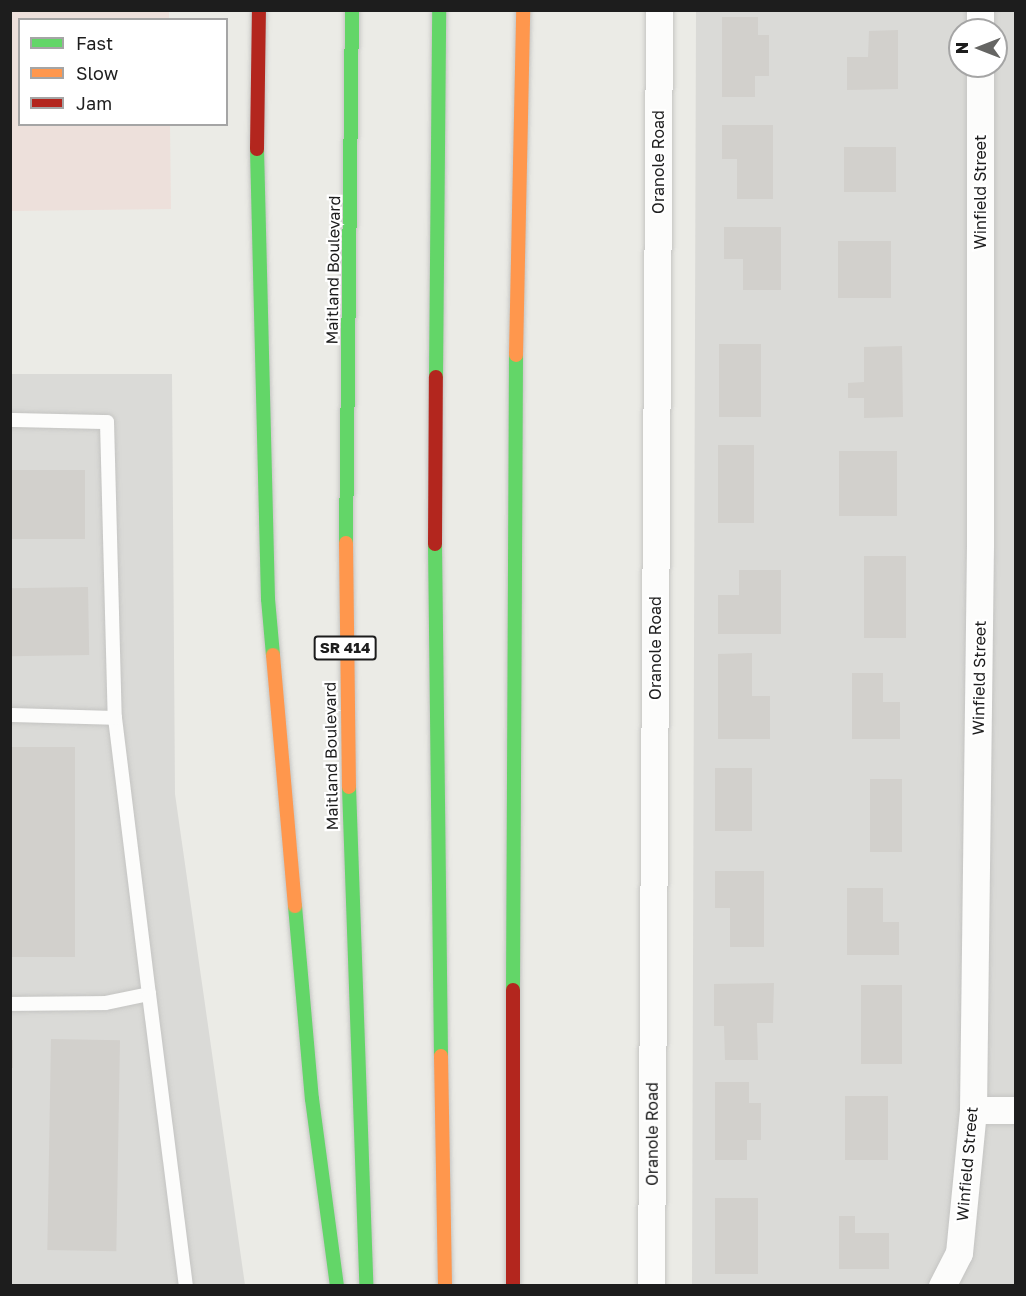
<!DOCTYPE html>
<html>
<head>
<meta charset="utf-8">
<style>
  body { margin:0 }
  #map { position:relative; width:1026px; height:1296px; overflow:hidden; background:#ebebe6; font-family:"Golos Text",sans-serif }
  div>[style] { position:absolute }
  [style*='--x'] { left:calc(var(--x)*1px); top:calc(var(--y)*1px); width:calc(var(--w)*1px); rotate:calc(var(--a)*1deg) }
  .residential>* { inset:0; background:#dadad7 }
  .commercial>* { inset:0; background:#ede0db }
  .building>* { inset:0; background:#d2d0cc; transform-origin:0 0 }
  .roads { filter:drop-shadow(0 0 2px #c4c4c2) drop-shadow(0 0 2px #c4c4c2) }
  .lane>* { height:14px; margin:-7px; padding:0 7px; transform-origin:7px; border-radius:7px; background:#fcfcfb }
  .street>* { height:27px; margin:-13.5px; padding:0 13.5px; transform-origin:13.5px; border-radius:13.5px; background:#fcfcfb }
  .fast>* { height:14px; margin:-7px; padding:0 7px; transform-origin:7px; border-radius:7px; background:#63d668 }
  .slow>* { height:14px; margin:-7px; padding:0 7px; transform-origin:7px; border-radius:7px; background:#ff974d }
  .jam>* { height:14px; margin:-7px; padding:0 7px; transform-origin:7px; border-radius:7px; background:#b3261e }
  span { translate:-50% -50%; white-space:nowrap; text-align:center; line-height:1.15; -webkit-text-stroke:4.5px #fff; paint-order:stroke }
  .shield-label span { padding:2px 4px; background:#fff; border:2px solid; border-radius:4px; -webkit-text-stroke-width:0 }
  .shield-label { font-size:15px; color:#1d1d1d; font-weight:700 }
  .street-label { font-size:16px; color:#1d1d1d }
  .frame { position:absolute; inset:0; border:12px solid #1d1d1d; pointer-events:none }
  .legend { position:absolute; left:18px; top:18px; width:210px; height:108px; box-sizing:border-box; background:#fff; border:2px solid #a5a5a5; margin:0; padding:8px 10px; list-style:none; font-size:18px; color:#1d1d1d }
  .legend li { display:flex; align-items:center; gap:12px; height:30px }
  .legend b { width:30px; border:2px solid #a5a5a5 }
  .north { position:absolute; left:948px; top:18px; width:60px; height:60px; box-sizing:border-box; background:#fff; border:2px solid #a5a5a5; border-radius:50%; rotate:270deg; font-size:16px; font-weight:700; line-height:24px; text-align:center; color:#1d1d1d }
  .north::after { content:''; display:block; margin:auto; width:21px; height:27px; background:#656563; clip-path:polygon(50% 0,100% 100%,50% 72%,0 100%) }
</style>
</head>
<body>
<div id="map">
  <div class="residential">
    <div style="clip-path:polygon(evenodd,696px 11px,1015px 11px,1015px 1285px,692px 1286px,696px 11px,960px 30px,996px 30px,996px 66px,960px 66px,960px 30px)"></div>
    <div style="clip-path:polygon(10px 374px,172px 374px,175px 794px,245px 1285px,11px 1285px)"></div>
  </div>
  <div class="commercial">
    <div style="clip-path:polygon(10px 11px,169px 11px,169px 19px,20px 20px,20px 124px,170px 125px,171px 209px,11px 211px)"></div>
  </div>
  <div class="building">
    <div style="clip-path:polygon(722px 17px,758px 17px,758px 35px,769px 35px,769px 76px,755px 76px,755px 97px,722px 97px)"></div>
    <div style="clip-path:polygon(898px 30px,898px 89px,847px 90px,847px 57px,868px 57px,869px 31px)"></div>
    <div style="clip-path:polygon(722px 125px,773px 125px,773px 199px,737px 199px,737px 159px,722px 159px)"></div>
    <div style="left:844px;top:147px;width:52px;height:45px"></div>
    <div style="clip-path:polygon(724px 227px,781px 227px,781px 290px,743px 290px,743px 259px,724px 259px)"></div>
    <div style="left:838px;top:241px;width:53px;height:57px"></div>
    <div style="left:719px;top:344px;width:42px;height:73px"></div>
    <div style="clip-path:polygon(902px 346px,903px 417px,864px 418px,864px 398px,848px 398px,848px 383px,864px 382px,864px 347px)"></div>
    <div style="left:718px;top:445px;width:36px;height:78px"></div>
    <div style="left:839px;top:451px;width:58px;height:65px"></div>
    <div style="left:85px;top:470px;width:69px;height:75px;rotate:90deg"></div>
    <div style="left:864px;top:556px;width:42px;height:82px"></div>
    <div style="clip-path:polygon(739px 570px,781px 570px,781px 634px,718px 634px,718px 595px,739px 595px)"></div>
    <div style="left:88px;top:587px;width:68px;height:78px;rotate:89deg"></div>
    <div style="clip-path:polygon(752px 653px,752px 696px,770px 696px,770px 739px,718px 739px,718px 654px)"></div>
    <div style="clip-path:polygon(852px 673px,883px 673px,883px 702px,900px 702px,900px 739px,852px 739px)"></div>
    <div style="left:10px;top:747px;width:65px;height:210px"></div>
    <div style="left:715px;top:768px;width:37px;height:63px"></div>
    <div style="left:870px;top:779px;width:32px;height:73px"></div>
    <div style="clip-path:polygon(715px 871px,764px 871px,764px 947px,730px 947px,730px 908px,715px 908px)"></div>
    <div style="clip-path:polygon(847px 888px,883px 888px,883px 922px,899px 922px,899px 955px,847px 955px)"></div>
    <div style="clip-path:polygon(774px 983px,773px 1023px,757px 1023px,758px 1060px,725px 1060px,724px 1026px,714px 1026px,714px 984px)"></div>
    <div style="left:861px;top:985px;width:41px;height:79px"></div>
    <div style="left:51px;top:1039px;width:69px;height:211px;rotate:1deg"></div>
    <div style="left:10px;top:1040px;width:3px;height:28px"></div>
    <div style="clip-path:polygon(715px 1082px,749px 1082px,749px 1103px,761px 1103px,761px 1140px,747px 1140px,747px 1160px,715px 1160px)"></div>
    <div style="left:845px;top:1096px;width:43px;height:64px"></div>
    <div style="left:715px;top:1198px;width:43px;height:76px"></div>
    <div style="clip-path:polygon(839px 1216px,855px 1216px,855px 1233px,889px 1233px,889px 1269px,839px 1269px)"></div>
  </div>
  <div class="roads">
    <div class="lane">
      <div style="--x:10;--y:420;--w:97;--a:1.2"></div>
      <div style="--x:107;--y:422;--w:296;--a:88.5"></div>
      <div style="--x:115;--y:718;--w:278;--a:83"></div>
      <div style="--x:149;--y:994;--w:45;--a:168.4"></div>
      <div style="--x:105;--y:1003;--w:95;--a:179.4"></div>
      <div style="--x:10;--y:715;--w:105;--a:1.6"></div>
      <div style="--x:149;--y:994;--w:294;--a:82.8"></div>
    </div>
    <div class="street">
      <div style="--x:980;--y:10;--w:20;--a:90"></div>
      <div style="--x:973;--y:1110;--w:43;--a:0"></div>
      <div style="--x:651;--y:1286;--w:1276;--a:-89.64"></div>
      <div style="--x:942;--y:1286;--w:37;--a:-63"></div>
      <div style="--x:959;--y:1253;--w:144;--a:-84.4"></div>
      <div style="--x:973;--y:1110;--w:564;--a:-89.29"></div>
      <div style="--x:980;--y:546;--w:480;--a:-90"></div>
    </div>
    <div class="fast">
      <div style="--x:257;--y:149;--w:450;--a:88.6"></div>
      <div style="--x:268;--y:599;--w:56;--a:84.9"></div>
      <div style="--x:436;--y:377;--w:367;--a:-89.5"></div>
      <div style="--x:346;--y:543;--w:533;--a:-89.36"></div>
      <div style="--x:435;--y:544;--w:512;--a:89.33"></div>
      <div style="--x:349;--y:787;--w:499;--a:88"></div>
      <div style="--x:295;--y:906;--w:194;--a:85"></div>
      <div style="--x:312;--y:1099;--w:189;--a:82.4"></div>
      <div style="--x:513;--y:990;--w:635;--a:-89.73"></div>
    </div>
    <div class="slow">
      <div style="--x:516;--y:355;--w:345;--a:-88.8"></div>
      <div style="--x:346;--y:543;--w:244;--a:89.3"></div>
      <div style="--x:273;--y:655;--w:252;--a:85"></div>
      <div style="--x:441;--y:1056;--w:230;--a:89"></div>
    </div>
    <div class="jam">
      <div style="--x:257;--y:149;--w:139;--a:-89.2"></div>
      <div style="--x:435;--y:544;--w:167;--a:-89.7"></div>
      <div style="--x:513;--y:990;--w:296;--a:90"></div>
    </div>
  </div>
  <div class="shield-label">
    <span style="left:345px;top:648px">SR 414</span>
  </div>
  <div class="street-label">
    <span style="left:658px;top:162px;rotate:-90deg">Oranole Road</span>
    <span style="left:980px;top:192px;rotate:-90deg">Winfield Street</span>
    <span style="left:333px;top:270px;rotate:-89deg">Maitland Boulevard</span>
    <span style="left:655px;top:648px;rotate:-90deg">Oranole Road</span>
    <span style="left:979px;top:678px;rotate:-89deg">Winfield Street</span>
    <span style="left:331px;top:756px;rotate:-91deg">Maitland Boulevard</span>
    <span style="left:652px;top:1134px;rotate:-90deg">Oranole Road</span>
    <span style="left:967px;top:1164px;rotate:-85deg">Winfield Street</span>
  </div>
  <div class="frame"></div>
  <ul class="legend">
  <li><b style="height:8px;background:#63d668"></b>Fast</li>
  <li><b style="height:8px;background:#ff974d"></b>Slow</li>
  <li><b style="height:8px;background:#b3261e"></b>Jam</li>
  </ul>
  <div class="north">N</div>
</div>
</body>
</html>
